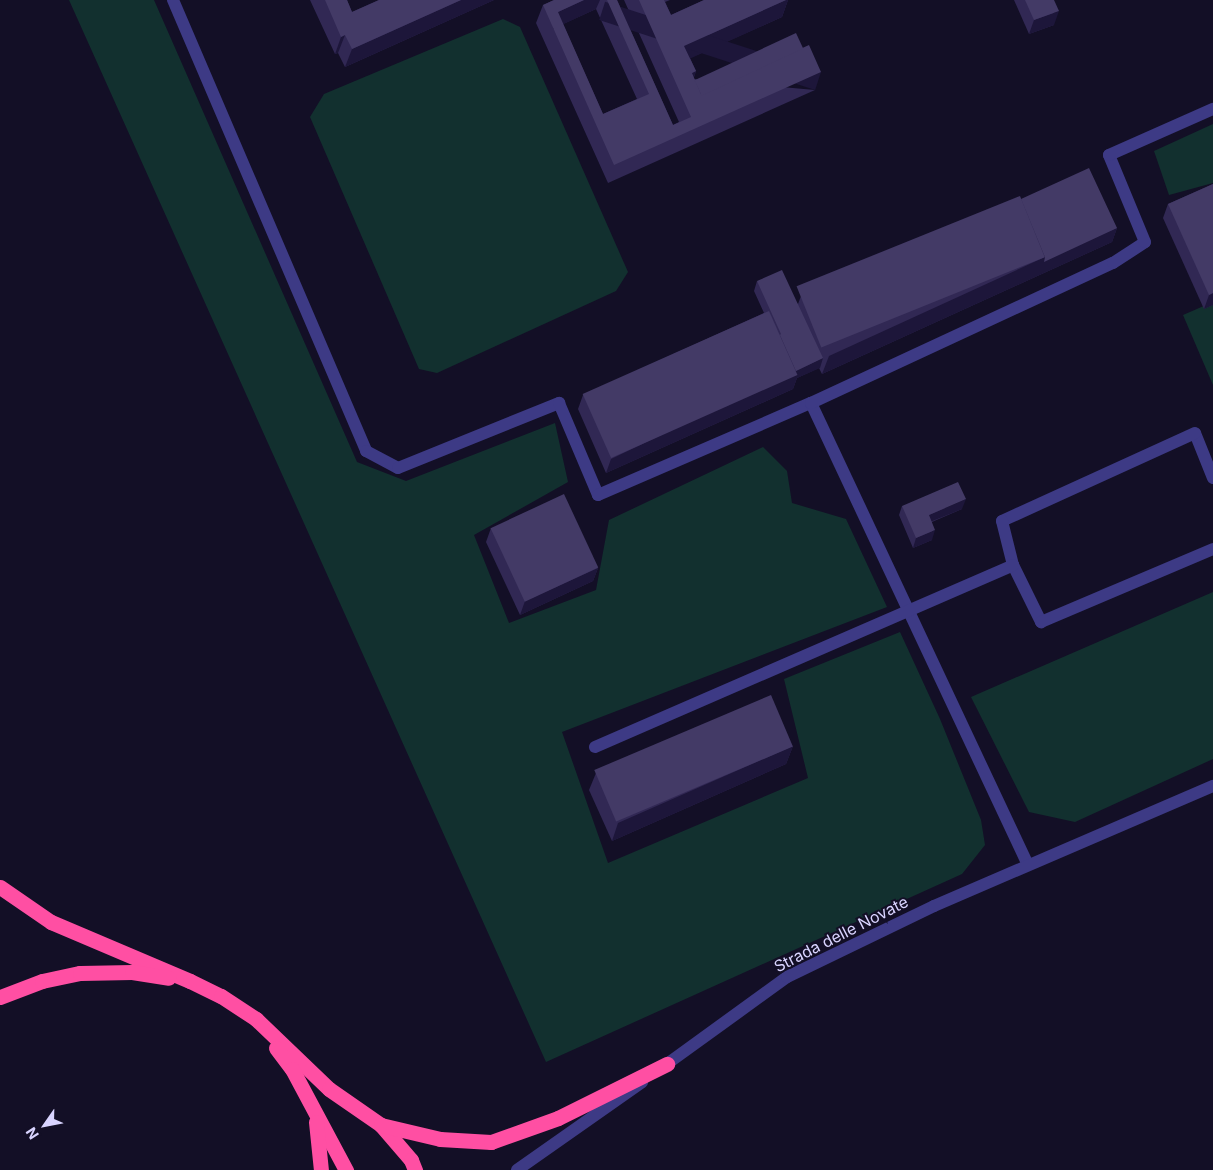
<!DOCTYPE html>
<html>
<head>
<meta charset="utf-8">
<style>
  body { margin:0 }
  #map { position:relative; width:1213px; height:1170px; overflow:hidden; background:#130f26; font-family:Inter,sans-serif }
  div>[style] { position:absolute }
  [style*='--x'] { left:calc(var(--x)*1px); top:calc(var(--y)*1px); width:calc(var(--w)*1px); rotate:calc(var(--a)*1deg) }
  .green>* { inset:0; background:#12302f }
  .lane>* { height:12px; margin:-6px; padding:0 6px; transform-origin:6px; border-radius:6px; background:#3d3a85 }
  .street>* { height:12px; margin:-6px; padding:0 6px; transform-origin:6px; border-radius:6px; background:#3d3a85 }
  .highway>* { height:15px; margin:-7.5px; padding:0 7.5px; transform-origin:7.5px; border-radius:7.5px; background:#ff4fa3 }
  .wall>* { inset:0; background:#312854 }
  .shaded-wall>* { inset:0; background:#1d163a; transform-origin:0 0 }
  .building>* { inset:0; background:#433a66; transform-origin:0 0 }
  span { translate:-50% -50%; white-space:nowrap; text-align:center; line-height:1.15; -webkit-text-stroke:4px #130f26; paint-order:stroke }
  .street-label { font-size:16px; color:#d9d4ff }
  .north { position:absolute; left:20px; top:1100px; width:50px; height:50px; -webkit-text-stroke:4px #130f26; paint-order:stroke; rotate:237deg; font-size:14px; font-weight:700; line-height:20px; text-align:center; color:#d9d4ff }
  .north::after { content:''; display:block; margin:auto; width:18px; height:22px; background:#d9d4ff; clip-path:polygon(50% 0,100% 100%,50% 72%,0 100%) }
</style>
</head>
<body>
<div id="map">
  <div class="green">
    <div style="clip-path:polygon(69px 0,154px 0,357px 462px,406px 481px,555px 423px,568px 482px,474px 535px,509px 623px,596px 590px,609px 520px,763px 447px,787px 471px,792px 503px,846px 519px,887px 607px,562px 732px,608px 863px,808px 778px,784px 679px,900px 632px,940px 719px,981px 820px,985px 845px,962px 874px,546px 1062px)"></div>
    <div style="clip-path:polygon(503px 19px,520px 27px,628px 272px,616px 291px,437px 373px,419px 369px,310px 117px,324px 94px)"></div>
    <div style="clip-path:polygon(1213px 124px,1213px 183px,1169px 195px,1154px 151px)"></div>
    <div style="clip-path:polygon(1213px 302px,1213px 385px,1183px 315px)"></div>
    <div style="clip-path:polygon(1213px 592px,1213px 759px,1075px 822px,1029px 812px,971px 697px)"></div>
  </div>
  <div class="lane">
    <div style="--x:173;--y:0;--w:491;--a:66.8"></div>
    <div style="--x:366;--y:451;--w:36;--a:28"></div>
    <div style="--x:398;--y:468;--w:174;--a:-22"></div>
    <div style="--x:559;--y:403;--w:100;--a:67"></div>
    <div style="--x:598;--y:495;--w:232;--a:-23.4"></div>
    <div style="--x:811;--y:403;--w:510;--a:64.84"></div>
    <div style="--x:811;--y:403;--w:333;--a:-24.9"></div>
    <div style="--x:1113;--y:263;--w:38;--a:-33"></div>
    <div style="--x:1145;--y:242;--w:94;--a:-112.5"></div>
    <div style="--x:1109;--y:155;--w:114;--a:-23.9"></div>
    <div style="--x:1213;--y:478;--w:48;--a:-111.8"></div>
    <div style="--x:1195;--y:433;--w:212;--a:155.5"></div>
    <div style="--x:1002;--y:521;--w:45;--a:76"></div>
    <div style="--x:1013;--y:565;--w:64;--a:63.8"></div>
    <div style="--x:1041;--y:622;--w:187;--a:-23"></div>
    <div style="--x:595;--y:747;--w:456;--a:-23.5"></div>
  </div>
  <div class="street">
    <div style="--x:660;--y:1069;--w:157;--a:-35.9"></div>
    <div style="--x:787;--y:977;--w:163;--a:-25.8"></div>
    <div style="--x:934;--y:906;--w:304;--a:-23.3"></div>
    <div style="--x:517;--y:1170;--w:153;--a:-35.1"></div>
  </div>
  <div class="highway">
    <div style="--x:0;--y:887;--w:62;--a:34.5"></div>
    <div style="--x:51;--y:922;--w:151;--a:23"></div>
    <div style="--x:190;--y:981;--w:34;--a:26"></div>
    <div style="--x:221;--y:996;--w:42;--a:33.3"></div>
    <div style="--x:256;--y:1019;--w:101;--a:43.8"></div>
    <div style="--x:329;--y:1089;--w:63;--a:34.7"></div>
    <div style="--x:381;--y:1125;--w:46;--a:49.4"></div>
    <div style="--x:411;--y:1160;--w:11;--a:68"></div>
    <div style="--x:0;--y:997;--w:45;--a:-20.9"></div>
    <div style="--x:42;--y:981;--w:39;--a:-12"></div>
    <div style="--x:80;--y:973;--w:52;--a:-1.1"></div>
    <div style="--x:132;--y:972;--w:37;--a:9"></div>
    <div style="--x:276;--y:1048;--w:26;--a:53"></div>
    <div style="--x:292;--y:1069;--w:115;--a:61.9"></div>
    <div style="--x:316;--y:1122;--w:48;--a:84.1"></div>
    <div style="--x:381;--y:1125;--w:61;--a:13.3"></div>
    <div style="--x:440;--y:1139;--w:51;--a:3.4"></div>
    <div style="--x:491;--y:1142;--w:71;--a:-19.7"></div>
    <div style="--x:558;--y:1118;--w:122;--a:-26.4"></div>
  </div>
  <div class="wall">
    <div style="clip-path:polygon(310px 0,347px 0,352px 12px,379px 0,494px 0,345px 67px,338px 53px,335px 54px)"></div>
    <div style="clip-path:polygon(evenodd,554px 0,617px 0,673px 125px,679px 122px,624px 0,670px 0,665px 2px,671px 15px,704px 0,788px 0,782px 17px,690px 58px,696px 71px,694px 77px,694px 79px,815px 90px,608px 183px,536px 23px,543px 5px,554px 0,596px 9px,637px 99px,603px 114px,563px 24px,596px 9px)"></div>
    <div style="clip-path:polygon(1014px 0,1054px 0,1054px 25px,1029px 34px)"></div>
    <div style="clip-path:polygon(1213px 184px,1213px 305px,1204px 309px,1163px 218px,1168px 204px)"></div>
    <div style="clip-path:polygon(1021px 199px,1117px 228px,1112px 242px,822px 374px,819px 368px,797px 378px,793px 389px,606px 473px,578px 409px,583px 395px,764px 313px,754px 291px,757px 281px,798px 304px,801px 296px)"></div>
    <div style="clip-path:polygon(902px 506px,962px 509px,932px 522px,932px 540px,913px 548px,899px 515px)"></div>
    <div style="clip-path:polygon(491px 528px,598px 568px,593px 581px,520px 615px,486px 542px)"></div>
    <div style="clip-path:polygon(793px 746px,786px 764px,612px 841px,589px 790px,596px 773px)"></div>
  </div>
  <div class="shaded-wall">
    <div style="clip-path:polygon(461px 0,494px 0,345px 67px,352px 49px)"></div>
    <div style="clip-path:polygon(584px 0,600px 0,596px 9px,553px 29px,558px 12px)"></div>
    <div style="clip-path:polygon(786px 0,788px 0,782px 17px,678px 64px,684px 46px)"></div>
    <div style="clip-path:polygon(1059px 11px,1054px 25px,1029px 34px,1034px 20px)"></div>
    <div style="clip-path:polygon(345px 35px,338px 53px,335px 54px,341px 37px)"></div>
    <div style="clip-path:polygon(696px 71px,691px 86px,692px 73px)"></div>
    <div style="left:821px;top:72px;width:19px;height:227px;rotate:108deg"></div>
    <div style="clip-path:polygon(1117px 228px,1112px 242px,822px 374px,829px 356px,1045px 257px)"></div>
    <div style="clip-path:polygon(1213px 293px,1213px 305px,1204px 309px,1209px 295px)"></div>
    <div style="clip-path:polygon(823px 358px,820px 368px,797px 378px,793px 389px,606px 473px,611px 459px)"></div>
    <div style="clip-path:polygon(966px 499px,962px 509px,925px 524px,929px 515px)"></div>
    <div style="clip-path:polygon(935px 530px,932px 540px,913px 548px,916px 538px)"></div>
    <div style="clip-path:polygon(598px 568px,593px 581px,520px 615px,525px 601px)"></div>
    <div style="clip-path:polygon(793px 746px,786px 764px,612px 841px,618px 823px)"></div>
  </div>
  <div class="building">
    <div style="clip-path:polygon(325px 0,347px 0,352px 12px,379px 0,461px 0,352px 49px,345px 35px,341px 37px)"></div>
    <div style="clip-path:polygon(554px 0,584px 0,558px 12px,603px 114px,649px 94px,607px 0,617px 0,673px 125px,691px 117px,639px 0,664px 0,671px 15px,704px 0,786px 0,684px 46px,696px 71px,692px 73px,701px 94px,809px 45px,821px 72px,614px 165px,543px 5px)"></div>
    <div style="clip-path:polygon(1025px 0,1054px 0,1059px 11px,1034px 20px)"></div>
    <div style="left:796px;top:33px;width:17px;height:112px;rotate:65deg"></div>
    <div style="clip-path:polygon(1089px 168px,1117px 228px,1044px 262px,1045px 257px,1021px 199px)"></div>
    <div style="clip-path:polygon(1213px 184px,1213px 293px,1209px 295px,1168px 204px)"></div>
    <div style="left:1020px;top:196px;width:66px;height:241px;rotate:68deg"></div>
    <div style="clip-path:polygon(782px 270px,823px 358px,796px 371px,780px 335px,781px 334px,757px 281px)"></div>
    <div style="left:769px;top:311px;width:70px;height:204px;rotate:66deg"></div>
    <div style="clip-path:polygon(958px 482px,966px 499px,929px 515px,935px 530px,916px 538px,902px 506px)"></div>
    <div style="left:564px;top:494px;width:81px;height:81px;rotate:65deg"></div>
    <div style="left:771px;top:695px;width:56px;height:192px;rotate:67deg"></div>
  </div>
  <div class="street-label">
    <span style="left:841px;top:934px;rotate:-27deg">Strada delle Novate</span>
  </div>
  <div class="north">N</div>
</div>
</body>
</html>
